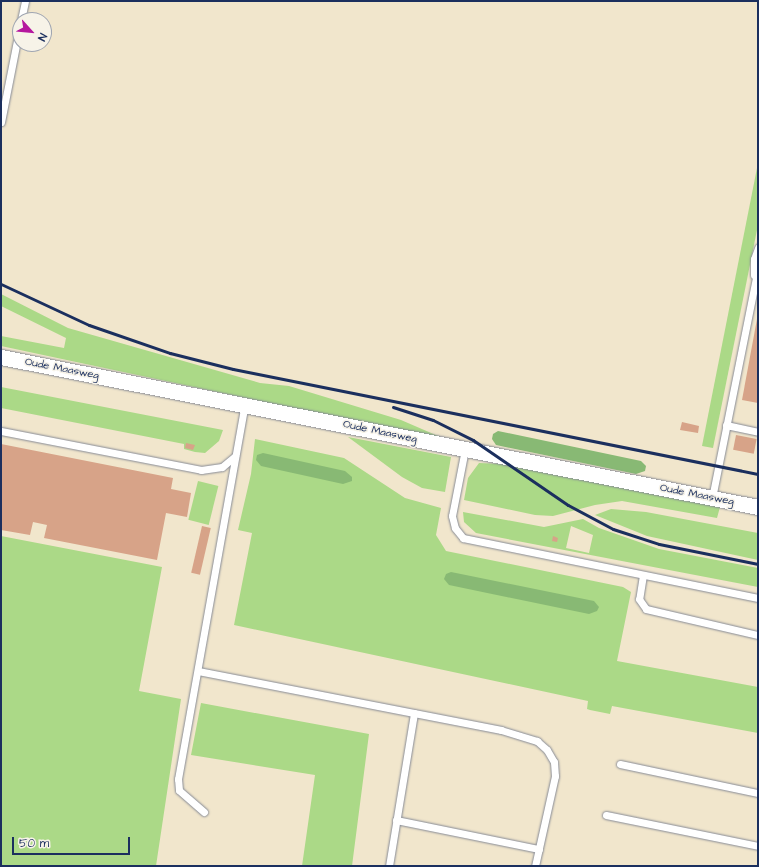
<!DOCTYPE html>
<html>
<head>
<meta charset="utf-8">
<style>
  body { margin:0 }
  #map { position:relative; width:759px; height:867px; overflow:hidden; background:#f1e6cc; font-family:"Architects Daughter",sans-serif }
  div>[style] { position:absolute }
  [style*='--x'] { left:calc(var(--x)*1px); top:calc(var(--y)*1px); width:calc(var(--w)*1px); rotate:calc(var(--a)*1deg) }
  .green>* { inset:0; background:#abd987; transform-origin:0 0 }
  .forest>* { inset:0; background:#88b974 }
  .building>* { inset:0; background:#d7a388; transform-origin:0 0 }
  .roads { filter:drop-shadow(0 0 1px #868a95) drop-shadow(0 0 1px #868a95) }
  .lane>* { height:7px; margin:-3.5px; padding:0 3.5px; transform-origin:3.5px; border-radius:3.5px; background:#fff }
  .street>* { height:15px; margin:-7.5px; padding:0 7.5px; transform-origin:7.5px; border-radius:7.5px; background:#fff }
  .rail>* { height:3px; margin:-1.5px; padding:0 1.5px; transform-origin:1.5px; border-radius:1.5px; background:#1b2f5e }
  span { translate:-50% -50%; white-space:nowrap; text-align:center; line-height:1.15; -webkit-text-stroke:3px #f7f3e8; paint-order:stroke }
  .street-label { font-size:11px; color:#1b2f5e }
  .frame { position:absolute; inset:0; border:2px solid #1b2f5e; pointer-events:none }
  .north { position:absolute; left:12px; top:12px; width:40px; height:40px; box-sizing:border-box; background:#f7f3e8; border:1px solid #9fa5b1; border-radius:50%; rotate:117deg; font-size:11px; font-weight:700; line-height:16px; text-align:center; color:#1b2f5e }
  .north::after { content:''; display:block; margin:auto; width:14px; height:18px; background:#b5179e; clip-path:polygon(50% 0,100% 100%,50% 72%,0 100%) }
  .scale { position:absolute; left:12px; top:837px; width:118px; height:18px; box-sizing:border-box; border:2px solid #1b2f5e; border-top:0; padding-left:5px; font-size:12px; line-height:14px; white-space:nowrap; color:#1b2f5e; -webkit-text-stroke:3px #f7f3e8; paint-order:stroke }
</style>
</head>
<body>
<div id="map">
  <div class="green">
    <div style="clip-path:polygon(758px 163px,758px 225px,713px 448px,702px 446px)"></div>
    <div style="clip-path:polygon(1px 294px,68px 328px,260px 383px,289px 386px,401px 420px,452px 442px,1px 346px,1px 336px,64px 348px,66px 338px,1px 306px)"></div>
    <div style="clip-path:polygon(1px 387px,223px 430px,219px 441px,205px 453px,195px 452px,184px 449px,184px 444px,1px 408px)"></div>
    <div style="clip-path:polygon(348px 437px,451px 457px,445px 492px,422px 488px,402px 477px)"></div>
    <div style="clip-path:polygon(255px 439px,344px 458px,405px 498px,441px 508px,436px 535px,446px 551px,623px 587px,631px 592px,617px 661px,758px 687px,758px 733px,612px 706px,610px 714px,590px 710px,587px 709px,588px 701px,234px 625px,252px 533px,238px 530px,251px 474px)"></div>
    <div style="clip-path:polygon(479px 463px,503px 464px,720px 507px,717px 518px,622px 501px,595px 505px,553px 516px,535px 515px,464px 500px,468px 478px)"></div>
    <div style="left:198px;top:481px;width:21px;height:40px;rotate:14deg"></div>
    <div style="clip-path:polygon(611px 509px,646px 512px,758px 533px,758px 560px,647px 536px,595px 515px)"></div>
    <div style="clip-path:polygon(evenodd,463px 512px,544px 527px,583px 519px,599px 528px,659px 549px,758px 568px,758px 587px,476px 533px,464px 522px,463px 512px,571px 526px,593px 535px,589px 553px,566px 548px,571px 526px)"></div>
    <div style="clip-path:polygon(1px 536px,162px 567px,139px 691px,181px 699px,156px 866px,1px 866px)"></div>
    <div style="clip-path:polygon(201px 703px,369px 734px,352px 866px,302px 866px,315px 775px,191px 755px)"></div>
  </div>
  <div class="forest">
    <div style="clip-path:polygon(498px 431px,641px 461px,646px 466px,645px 471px,636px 474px,496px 445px,492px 439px,493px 434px)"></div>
    <div style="clip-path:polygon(263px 453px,345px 471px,352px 477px,352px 481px,343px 484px,261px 466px,256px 460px,257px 455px)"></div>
    <div style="clip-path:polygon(451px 572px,594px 601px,599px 607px,597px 611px,589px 614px,449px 585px,444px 579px,446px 574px)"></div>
  </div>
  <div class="building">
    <div style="clip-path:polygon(757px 319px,758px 320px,758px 403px,742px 400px)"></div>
    <div style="clip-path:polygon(682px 422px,699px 426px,698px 433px,680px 430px)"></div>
    <div style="left:736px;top:435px;width:21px;height:15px;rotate:11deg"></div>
    <div style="clip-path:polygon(186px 443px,195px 445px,193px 450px,185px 448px)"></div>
    <div style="clip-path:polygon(1px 444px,173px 478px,171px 489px,191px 493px,187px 517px,166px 513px,157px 560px,44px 538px,47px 525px,33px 522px,30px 535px,1px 530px)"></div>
    <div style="left:202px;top:526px;width:9px;height:48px;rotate:13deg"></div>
    <div style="clip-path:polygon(553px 536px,558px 538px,557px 542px,552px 541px)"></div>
  </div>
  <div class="roads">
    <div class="lane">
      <div style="--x:21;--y:20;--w:19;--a:-78"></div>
      <div style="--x:1;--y:122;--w:99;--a:-78.9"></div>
      <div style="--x:754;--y:275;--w:16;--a:-90"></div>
      <div style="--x:754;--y:259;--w:12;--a:-70"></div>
      <div style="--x:726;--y:425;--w:33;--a:12"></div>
      <div style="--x:1;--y:431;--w:204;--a:11"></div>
      <div style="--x:201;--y:470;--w:21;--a:-8"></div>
      <div style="--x:222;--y:467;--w:17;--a:-40"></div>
      <div style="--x:465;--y:449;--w:68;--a:101"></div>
      <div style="--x:452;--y:516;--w:12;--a:76"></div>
      <div style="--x:455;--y:528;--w:13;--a:51"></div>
      <div style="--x:463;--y:538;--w:301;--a:11.5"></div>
      <div style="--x:712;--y:498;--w:235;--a:-78.7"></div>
      <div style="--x:643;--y:575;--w:24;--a:99"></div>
      <div style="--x:639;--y:599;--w:12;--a:55"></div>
      <div style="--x:646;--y:609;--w:115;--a:13.1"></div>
      <div style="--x:198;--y:671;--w:309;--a:11"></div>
      <div style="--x:501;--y:730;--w:38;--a:17"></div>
      <div style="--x:537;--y:741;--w:13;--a:42"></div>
      <div style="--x:547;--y:750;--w:14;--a:60"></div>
      <div style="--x:554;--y:762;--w:14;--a:86"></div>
      <div style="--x:555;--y:776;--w:92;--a:102.5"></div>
      <div style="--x:620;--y:764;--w:141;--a:11.9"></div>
      <div style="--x:204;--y:812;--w:33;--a:-139"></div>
      <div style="--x:179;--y:790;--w:11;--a:-95"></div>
      <div style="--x:178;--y:779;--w:381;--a:-79.9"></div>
      <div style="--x:606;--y:815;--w:155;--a:11.5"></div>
      <div style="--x:396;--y:820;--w:146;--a:11.5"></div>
      <div style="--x:389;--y:866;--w:155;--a:-80.7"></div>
    </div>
    <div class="street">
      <div style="--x:1;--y:357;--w:772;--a:11.21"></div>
    </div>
  </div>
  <div class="rail">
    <div style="--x:1;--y:284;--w:97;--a:25"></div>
    <div style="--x:89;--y:325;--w:86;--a:19.1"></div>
    <div style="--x:170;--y:353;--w:65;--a:14.3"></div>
    <div style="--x:233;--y:369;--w:535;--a:11.31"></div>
    <div style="--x:393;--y:407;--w:42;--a:18"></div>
    <div style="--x:433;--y:420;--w:45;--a:26.6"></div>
    <div style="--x:473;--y:440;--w:115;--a:34.4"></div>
    <div style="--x:568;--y:505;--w:51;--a:28.1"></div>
    <div style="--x:613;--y:529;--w:48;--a:18.1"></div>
    <div style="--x:659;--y:544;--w:101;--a:11.4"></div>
  </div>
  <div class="street-label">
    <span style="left:62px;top:369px;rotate:11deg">Oude Maasweg</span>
    <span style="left:380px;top:432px;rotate:12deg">Oude Maasweg</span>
    <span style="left:697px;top:495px;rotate:11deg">Oude Maasweg</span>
  </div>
  <div class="frame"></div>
  <div class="north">N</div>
  <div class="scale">50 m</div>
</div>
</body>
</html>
